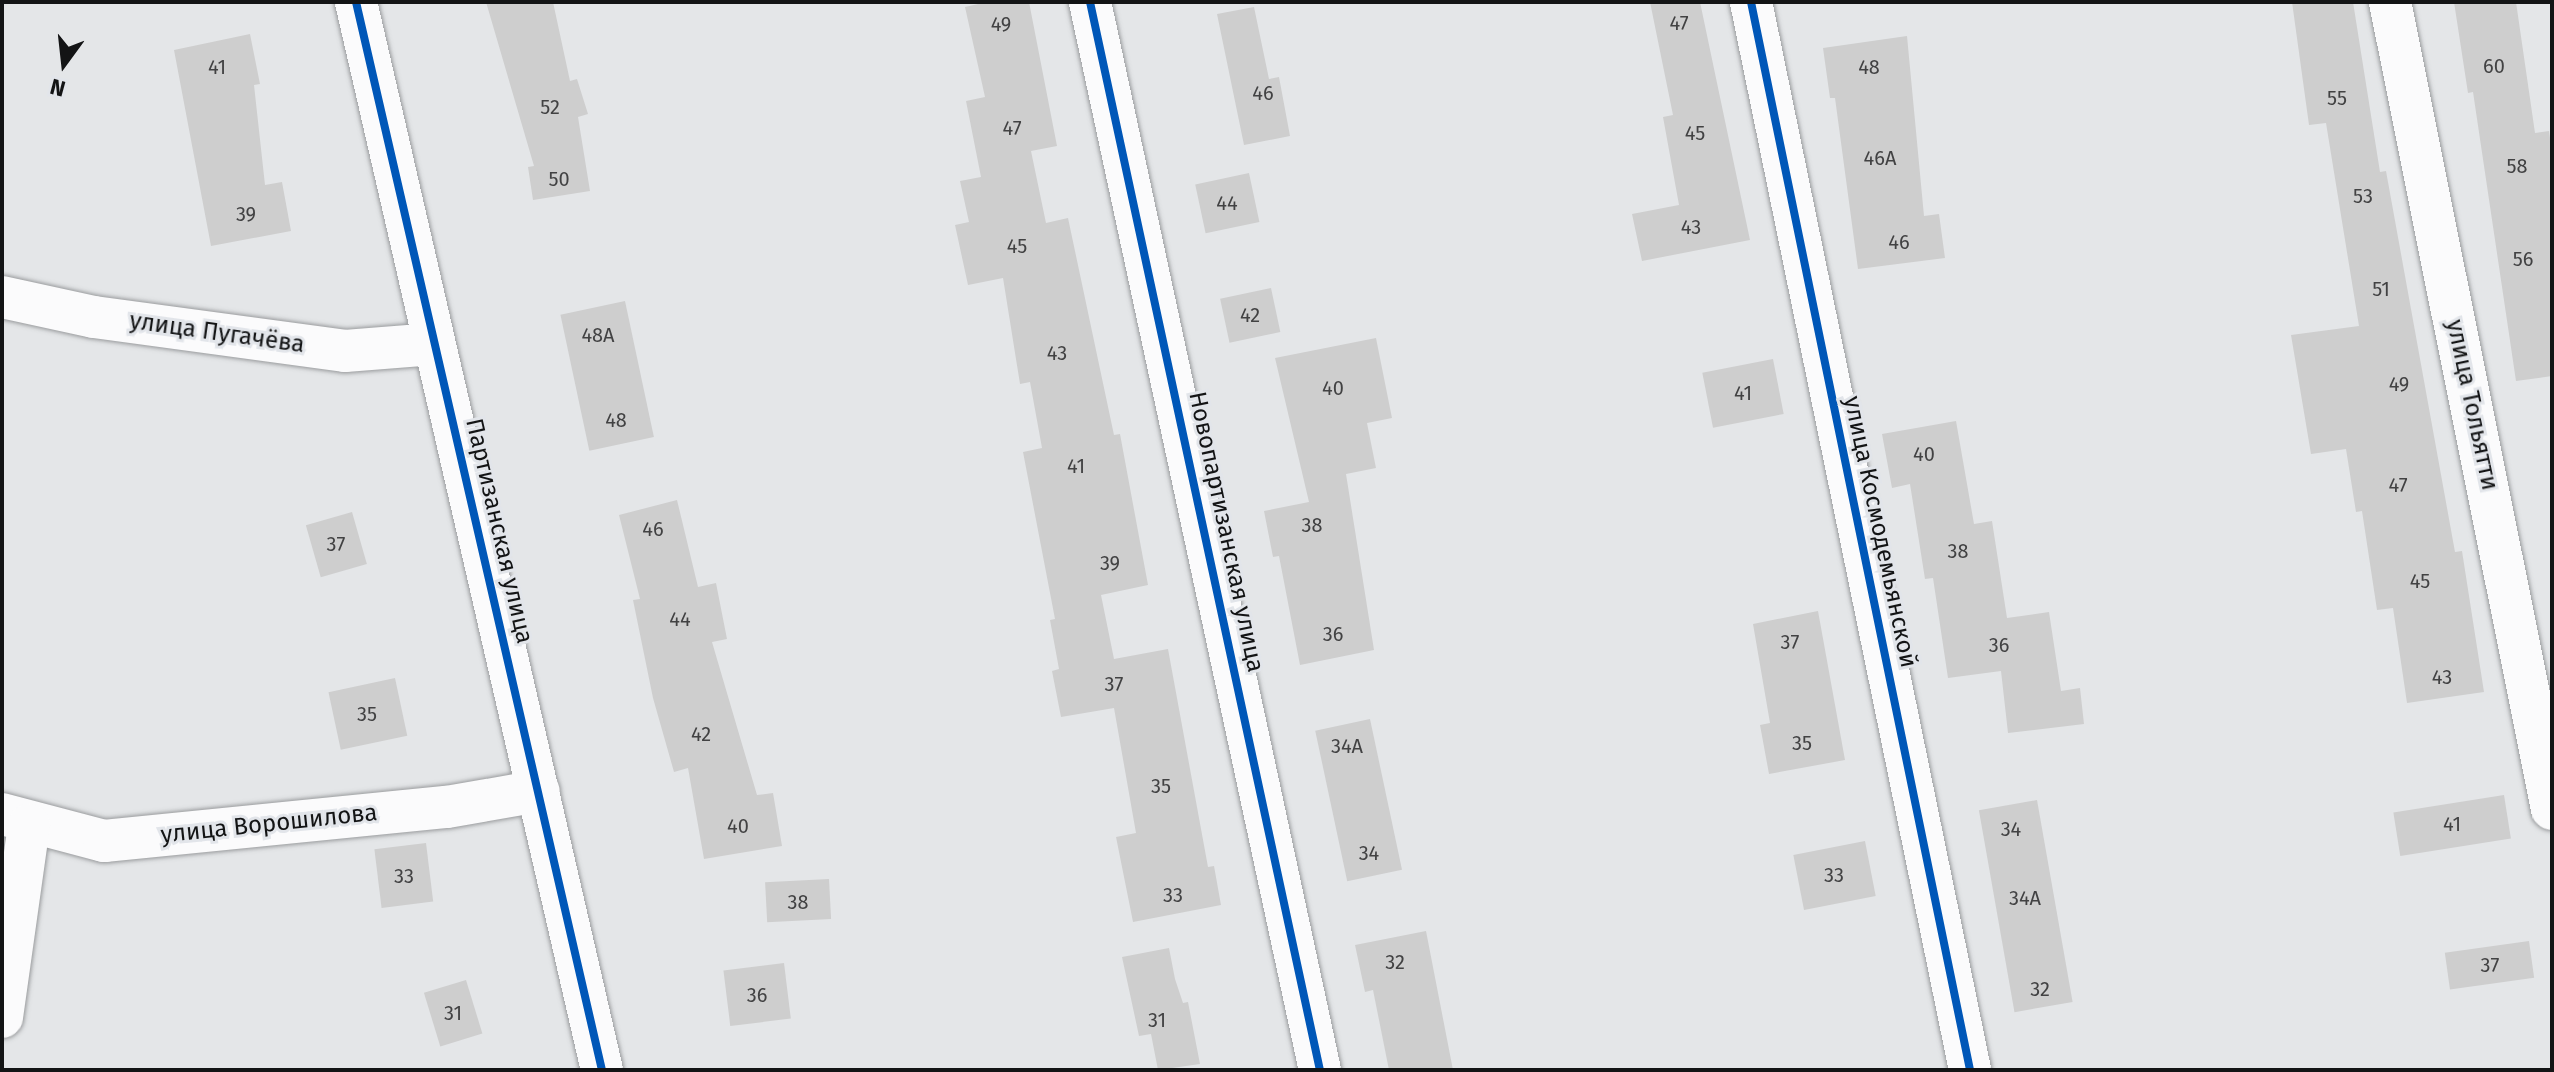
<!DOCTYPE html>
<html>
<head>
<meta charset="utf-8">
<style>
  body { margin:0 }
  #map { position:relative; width:2554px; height:1072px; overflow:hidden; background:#e4e6e8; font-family:"Fira Sans",sans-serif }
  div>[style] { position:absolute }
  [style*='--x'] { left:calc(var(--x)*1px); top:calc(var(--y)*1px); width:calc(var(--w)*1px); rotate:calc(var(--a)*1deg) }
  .building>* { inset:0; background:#cecece; transform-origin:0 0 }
  .roads { filter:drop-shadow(0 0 2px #9a9c9e) drop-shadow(0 0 2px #9a9c9e) }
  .street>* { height:42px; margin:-21px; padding:0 21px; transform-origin:21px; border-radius:21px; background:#fbfbfc }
  .cycleway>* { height:8px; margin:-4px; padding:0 4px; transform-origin:4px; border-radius:4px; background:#0057b8 }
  span { translate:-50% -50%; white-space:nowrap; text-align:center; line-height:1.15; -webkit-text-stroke:6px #e2e5ea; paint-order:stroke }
  .number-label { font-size:20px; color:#424243 }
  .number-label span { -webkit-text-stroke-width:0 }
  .street-label { font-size:24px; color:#131415 }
  .frame { position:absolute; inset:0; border:4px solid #131415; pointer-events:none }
  .north { position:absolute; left:24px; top:24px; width:80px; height:80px; -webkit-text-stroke:6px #e2e5ea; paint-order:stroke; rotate:195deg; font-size:22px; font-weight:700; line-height:32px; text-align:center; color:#131415 }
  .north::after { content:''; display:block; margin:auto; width:28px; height:36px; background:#131415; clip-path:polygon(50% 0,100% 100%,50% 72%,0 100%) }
</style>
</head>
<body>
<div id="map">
  <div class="building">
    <div style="clip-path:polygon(486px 2px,553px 2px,570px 81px,577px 79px,588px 114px,578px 117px,590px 191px,533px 200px,528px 167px,534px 166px)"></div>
    <div style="clip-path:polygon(987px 2px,1029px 2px,1057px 146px,1031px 151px,1046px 223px,1068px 218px,1114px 435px,1120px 434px,1148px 585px,1101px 595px,1114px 659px,1168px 649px,1208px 867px,1214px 866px,1221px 905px,1133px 922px,1116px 837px,1136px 833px,1114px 708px,1061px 717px,1052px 671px,1059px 669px,1050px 620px,1055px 619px,1023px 452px,1042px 448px,1030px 382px,1020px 384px,1003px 278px,968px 285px,955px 225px,969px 222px,960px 181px,981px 177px,966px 101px,985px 97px,965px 7px)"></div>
    <div style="clip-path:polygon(1650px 2px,1700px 2px,1750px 240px,1642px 261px,1632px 214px,1679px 205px,1663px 117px,1673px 115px)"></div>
    <div style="clip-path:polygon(2292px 2px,2353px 2px,2380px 172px,2386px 171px,2455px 552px,2462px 551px,2484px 692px,2407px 703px,2393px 608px,2377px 610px,2362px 511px,2356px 512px,2346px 449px,2311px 454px,2291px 335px,2359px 326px,2326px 123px,2309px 125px)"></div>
    <div style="clip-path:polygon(2454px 2px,2516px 2px,2535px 133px,2549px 131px,2552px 152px,2552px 376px,2516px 381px,2473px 92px,2468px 93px)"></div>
    <div style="clip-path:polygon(1254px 7px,1269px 79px,1279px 77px,1290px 136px,1244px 145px,1217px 14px)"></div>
    <div style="clip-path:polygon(250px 34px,260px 84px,254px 85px,265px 185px,282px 182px,291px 231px,211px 246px,174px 50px)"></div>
    <div style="clip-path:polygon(1907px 36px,1924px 216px,1939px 214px,1945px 258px,1858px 269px,1835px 98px,1830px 98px,1823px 48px)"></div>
    <div style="left:1249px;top:173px;width:50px;height:55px;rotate:78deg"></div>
    <div style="left:1271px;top:288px;width:45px;height:52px;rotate:78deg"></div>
    <div style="left:625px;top:301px;width:139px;height:66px;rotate:78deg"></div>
    <div style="clip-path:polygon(1376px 338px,1392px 418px,1367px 423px,1376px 468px,1346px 474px,1374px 650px,1300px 665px,1279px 556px,1273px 557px,1264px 511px,1309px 502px,1275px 358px)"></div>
    <div style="left:1773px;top:359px;width:56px;height:72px;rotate:79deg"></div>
    <div style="clip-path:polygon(1956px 421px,1974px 524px,1992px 521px,2007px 618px,2049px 612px,2061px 691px,2080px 688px,2084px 724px,2008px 733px,2001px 671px,1948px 678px,1933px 578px,1925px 579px,1910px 484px,1892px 488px,1882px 434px)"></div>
    <div style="clip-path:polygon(677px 500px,698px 587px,716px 583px,727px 639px,712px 642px,757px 795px,773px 793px,782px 846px,704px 859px,688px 768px,674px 772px,653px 698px,633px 600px,640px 599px,619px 515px)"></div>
    <div style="left:352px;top:512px;width:54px;height:48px;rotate:74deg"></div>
    <div style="clip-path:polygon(1818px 611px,1845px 760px,1769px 774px,1760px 725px,1770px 723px,1753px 624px)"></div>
    <div style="left:395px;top:678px;width:59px;height:68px;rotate:78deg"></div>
    <div style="left:1370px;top:719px;width:154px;height:56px;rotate:78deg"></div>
    <div style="left:2504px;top:795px;width:44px;height:112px;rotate:81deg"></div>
    <div style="left:2037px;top:800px;width:205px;height:59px;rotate:80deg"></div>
    <div style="left:1865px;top:841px;width:56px;height:73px;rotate:79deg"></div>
    <div style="left:426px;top:843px;width:59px;height:52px;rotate:83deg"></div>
    <div style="left:829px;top:879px;width:40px;height:64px;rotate:87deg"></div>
    <div style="clip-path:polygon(1426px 931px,1453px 1070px,1389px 1070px,1373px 990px,1365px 992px,1355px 945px)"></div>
    <div style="left:2529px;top:941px;width:37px;height:85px;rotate:82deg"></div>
    <div style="clip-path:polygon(1169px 948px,1175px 979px,1183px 1003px,1188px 1002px,1200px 1064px,1158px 1070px,1151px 1034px,1139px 1036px,1122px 957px)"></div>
    <div style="left:784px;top:963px;width:56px;height:61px;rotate:83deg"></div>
    <div style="left:466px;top:980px;width:56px;height:44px;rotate:73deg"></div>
  </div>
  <div class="roads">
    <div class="street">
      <div style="--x:356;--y:2;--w:1096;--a:77.03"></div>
      <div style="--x:1090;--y:2;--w:1092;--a:77.85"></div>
      <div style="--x:1751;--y:2;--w:1090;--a:78.41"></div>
      <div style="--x:2390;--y:2;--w:823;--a:78.65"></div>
      <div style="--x:2;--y:297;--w:94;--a:12.3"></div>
      <div style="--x:94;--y:317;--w:253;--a:7.7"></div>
      <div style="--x:345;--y:351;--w:89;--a:-4.5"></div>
      <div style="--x:2;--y:814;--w:106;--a:14.8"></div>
      <div style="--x:104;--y:841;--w:345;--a:-5.7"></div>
      <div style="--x:447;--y:807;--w:93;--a:-9.9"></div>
      <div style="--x:2;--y:1017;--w:194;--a:-82"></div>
    </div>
  </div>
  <div class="cycleway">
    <div style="--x:356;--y:2;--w:1096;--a:77.03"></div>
    <div style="--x:1090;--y:2;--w:1092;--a:77.85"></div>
    <div style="--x:1751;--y:2;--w:1090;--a:78.41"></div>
  </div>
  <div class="number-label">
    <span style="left:1679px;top:23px">47</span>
    <span style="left:1001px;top:24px">49</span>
    <span style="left:2494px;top:66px">60</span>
    <span style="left:217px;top:67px">41</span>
    <span style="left:1869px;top:67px">48</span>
    <span style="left:1263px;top:93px">46</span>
    <span style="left:2337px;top:98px">55</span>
    <span style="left:550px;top:107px">52</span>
    <span style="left:1012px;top:128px">47</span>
    <span style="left:1695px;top:133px">45</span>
    <span style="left:1880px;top:158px">46А</span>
    <span style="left:2517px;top:166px">58</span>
    <span style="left:559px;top:179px">50</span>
    <span style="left:2363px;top:196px">53</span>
    <span style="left:1227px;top:203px">44</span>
    <span style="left:246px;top:214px">39</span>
    <span style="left:1691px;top:227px">43</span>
    <span style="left:1899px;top:242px">46</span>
    <span style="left:1017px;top:246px">45</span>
    <span style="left:2523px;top:259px">56</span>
    <span style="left:2381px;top:289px">51</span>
    <span style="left:1250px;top:315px">42</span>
    <span style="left:598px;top:335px">48А</span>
    <span style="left:1057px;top:353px">43</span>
    <span style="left:2399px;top:384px">49</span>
    <span style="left:1333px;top:388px">40</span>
    <span style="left:1743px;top:393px">41</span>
    <span style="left:616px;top:420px">48</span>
    <span style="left:1924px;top:454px">40</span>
    <span style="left:1076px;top:466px">41</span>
    <span style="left:2398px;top:485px">47</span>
    <span style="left:1312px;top:525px">38</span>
    <span style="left:653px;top:529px">46</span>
    <span style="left:336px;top:544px">37</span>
    <span style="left:1958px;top:551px">38</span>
    <span style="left:1110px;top:563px">39</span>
    <span style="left:2420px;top:581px">45</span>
    <span style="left:680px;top:619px">44</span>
    <span style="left:1333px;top:634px">36</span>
    <span style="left:1790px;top:642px">37</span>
    <span style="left:1999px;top:645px">36</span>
    <span style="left:2442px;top:677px">43</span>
    <span style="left:1114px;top:684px">37</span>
    <span style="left:367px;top:714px">35</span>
    <span style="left:701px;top:734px">42</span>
    <span style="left:1802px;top:743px">35</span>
    <span style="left:1347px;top:746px">34А</span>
    <span style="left:1161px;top:786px">35</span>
    <span style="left:2452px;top:824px">41</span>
    <span style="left:738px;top:826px">40</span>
    <span style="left:2011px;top:829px">34</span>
    <span style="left:1369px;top:853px">34</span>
    <span style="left:1834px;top:875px">33</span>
    <span style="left:404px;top:876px">33</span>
    <span style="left:1173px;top:895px">33</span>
    <span style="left:2025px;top:898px">34А</span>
    <span style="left:798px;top:902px">38</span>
    <span style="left:1395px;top:962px">32</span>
    <span style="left:2490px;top:965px">37</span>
    <span style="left:2040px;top:989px">32</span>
    <span style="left:757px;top:995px">36</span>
    <span style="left:453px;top:1013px">31</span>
    <span style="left:1157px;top:1020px">31</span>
  </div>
  <div class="street-label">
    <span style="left:217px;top:333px;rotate:8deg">улица Пугачёва</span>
    <span style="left:2472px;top:405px;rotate:78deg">улица Тольятти</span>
    <span style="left:499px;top:531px;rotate:77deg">Партизанская улица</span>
    <span style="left:1226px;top:532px;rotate:78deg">Новопартизанская улица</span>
    <span style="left:1880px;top:532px;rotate:78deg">улица Космодемьянской</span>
    <span style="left:269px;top:824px;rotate:-6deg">улица Ворошилова</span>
  </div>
  <div class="frame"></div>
  <div class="north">N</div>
</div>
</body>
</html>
